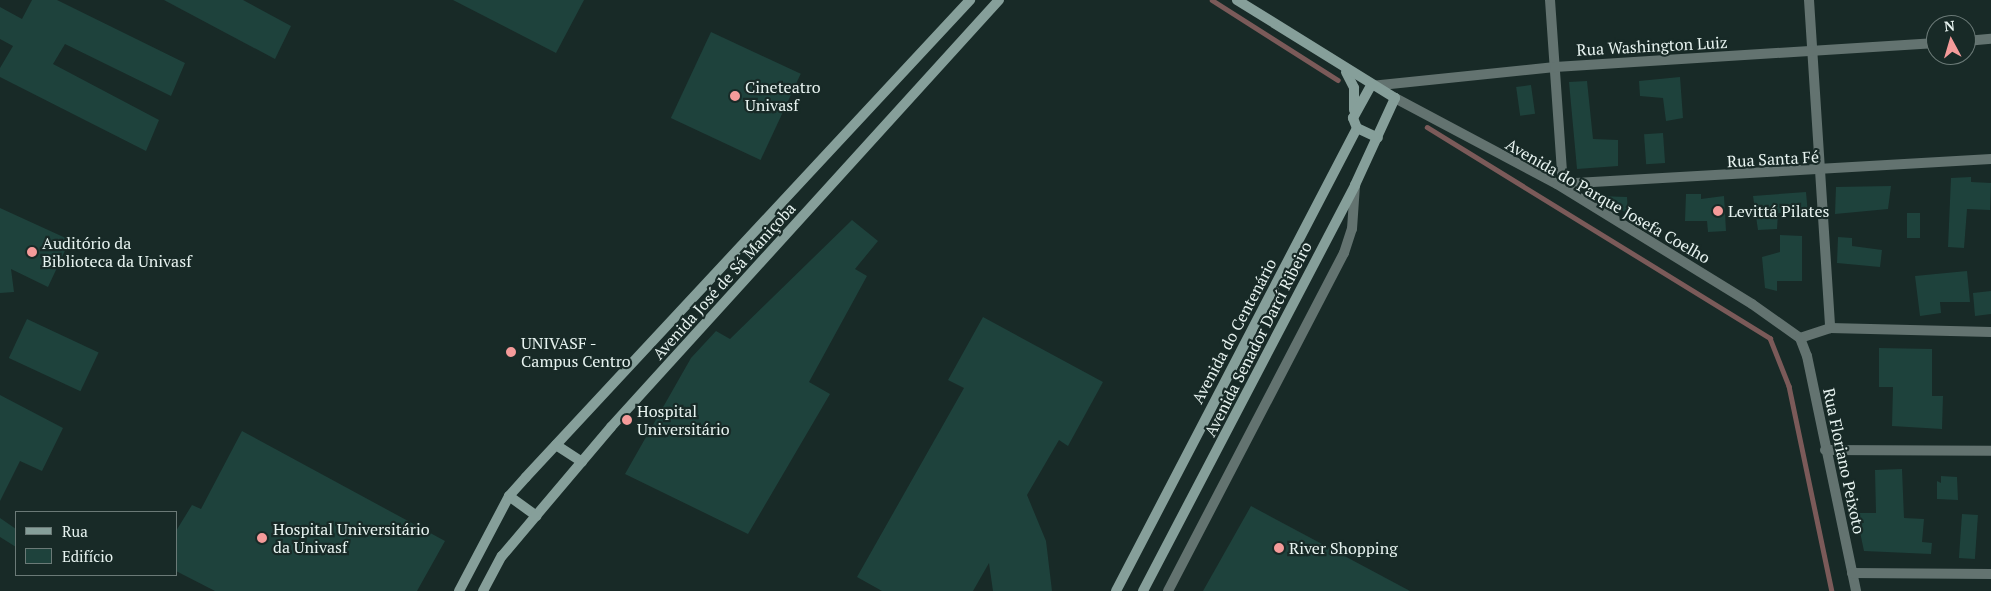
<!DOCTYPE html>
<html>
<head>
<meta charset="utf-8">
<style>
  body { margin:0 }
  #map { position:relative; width:1991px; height:591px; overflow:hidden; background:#182a27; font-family:"PT Serif",serif }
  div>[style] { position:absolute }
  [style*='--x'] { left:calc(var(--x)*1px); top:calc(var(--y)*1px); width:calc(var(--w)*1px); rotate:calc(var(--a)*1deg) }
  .stream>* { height:4.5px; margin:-2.25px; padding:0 2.25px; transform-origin:2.25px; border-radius:2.25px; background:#7b5a59 }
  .building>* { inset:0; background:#1e423c; transform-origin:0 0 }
  .minor>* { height:10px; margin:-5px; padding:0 5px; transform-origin:5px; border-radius:5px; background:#637370 }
  .tertiary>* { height:10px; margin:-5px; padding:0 5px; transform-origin:5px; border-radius:5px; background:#637370 }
  .secondary>* { height:10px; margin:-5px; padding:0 5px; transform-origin:5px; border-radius:5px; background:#869f9a }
  .dots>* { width:14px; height:14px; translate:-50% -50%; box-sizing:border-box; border:2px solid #182a27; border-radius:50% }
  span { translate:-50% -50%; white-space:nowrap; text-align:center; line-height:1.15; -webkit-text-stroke:4.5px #182a27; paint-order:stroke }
  .street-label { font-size:16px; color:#e7f3f0 }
  .poi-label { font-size:16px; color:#e7f3f0 }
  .left { translate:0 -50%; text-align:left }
  .legend { position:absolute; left:15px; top:511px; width:162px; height:65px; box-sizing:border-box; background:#182a27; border:1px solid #6b7a77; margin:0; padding:6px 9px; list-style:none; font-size:15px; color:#e7f3f0 }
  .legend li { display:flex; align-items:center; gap:10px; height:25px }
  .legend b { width:25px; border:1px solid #6b7a77 }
  .north { position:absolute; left:1926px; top:15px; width:50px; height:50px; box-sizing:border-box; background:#182a27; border:1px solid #6b7a77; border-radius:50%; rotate:354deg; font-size:14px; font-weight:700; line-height:20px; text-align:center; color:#e7f3f0 }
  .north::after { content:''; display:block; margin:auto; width:18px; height:22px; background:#f59b9a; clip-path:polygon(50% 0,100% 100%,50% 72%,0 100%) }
</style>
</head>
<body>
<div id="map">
  <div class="stream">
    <div style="--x:1212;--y:0;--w:149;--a:32.4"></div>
    <div style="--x:1427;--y:127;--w:403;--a:31.6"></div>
    <div style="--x:1770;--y:338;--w:52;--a:68.4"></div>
    <div style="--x:1789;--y:386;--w:209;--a:78.2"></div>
  </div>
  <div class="building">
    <div style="clip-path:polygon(32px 0,57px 0,185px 63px,171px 96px,65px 44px,53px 64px,159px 120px,146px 151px,0 77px,0 68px,13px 46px,0 39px,0 7px,22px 19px)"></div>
    <div style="clip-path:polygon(164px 0,243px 0,291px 26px,275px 59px)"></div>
    <div style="clip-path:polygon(453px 0,584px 0,556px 53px)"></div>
    <div style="left:711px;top:32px;width:99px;height:95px;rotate:25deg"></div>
    <div style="clip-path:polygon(1680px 77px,1683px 118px,1666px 121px,1663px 98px,1640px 96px,1639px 81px)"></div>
    <div style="clip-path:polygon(1587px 81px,1593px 139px,1618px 140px,1618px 166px,1577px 169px,1569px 82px)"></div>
    <div style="left:1531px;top:85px;width:29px;height:15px;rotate:82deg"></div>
    <div style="left:1663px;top:133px;width:30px;height:19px;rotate:86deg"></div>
    <div style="clip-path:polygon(1971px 177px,1971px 182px,1991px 183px,1990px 210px,1967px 209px,1964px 248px,1948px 247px,1951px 178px)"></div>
    <div style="clip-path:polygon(1891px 186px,1888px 209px,1835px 214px,1836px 187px)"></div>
    <div style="clip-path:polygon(1806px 192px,1808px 214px,1778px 213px,1777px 229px,1758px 230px,1753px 196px)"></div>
    <div style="clip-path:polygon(1686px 194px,1701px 194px,1701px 199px,1724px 196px,1726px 231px,1708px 232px,1707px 221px,1685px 221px)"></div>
    <div style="clip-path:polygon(1598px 196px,1627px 197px,1628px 214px)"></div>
    <div style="clip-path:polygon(0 208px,70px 240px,48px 287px,11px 269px,14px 292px,0 293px)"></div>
    <div style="left:1920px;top:213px;width:25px;height:13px;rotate:90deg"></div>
    <div style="clip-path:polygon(852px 220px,878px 241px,855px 269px,867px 276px,809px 382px,830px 394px,748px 534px,625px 474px,691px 358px,716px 331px,730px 339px)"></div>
    <div style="clip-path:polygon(1780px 235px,1802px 236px,1802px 281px,1777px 281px,1777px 291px,1765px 288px,1762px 257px,1780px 252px)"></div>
    <div style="clip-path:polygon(1838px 237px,1852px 238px,1852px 246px,1882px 250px,1880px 267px,1837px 263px)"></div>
    <div style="clip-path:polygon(1967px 271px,1970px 302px,1940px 302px,1941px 313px,1920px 316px,1915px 276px)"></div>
    <div style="clip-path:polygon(1991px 291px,1991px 314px,1975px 316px,1973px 293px)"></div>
    <div style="clip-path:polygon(983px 317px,1103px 382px,1068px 446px,1059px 440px,1027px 495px,1046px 541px,1052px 591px,993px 591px,989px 563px,973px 591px,882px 591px,857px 577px,964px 388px,948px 380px)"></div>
    <div style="left:27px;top:319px;width:79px;height:43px;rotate:25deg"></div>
    <div style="clip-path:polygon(1879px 348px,1932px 349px,1932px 396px,1943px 396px,1942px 429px,1892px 426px,1893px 387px,1879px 387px)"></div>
    <div style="clip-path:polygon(0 395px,63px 428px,42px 471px,20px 461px,0 501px)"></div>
    <div style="clip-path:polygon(242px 431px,445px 541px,417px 591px,215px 591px,176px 571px,176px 531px,192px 505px,201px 509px)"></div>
    <div style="clip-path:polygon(1902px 469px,1904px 518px,1924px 519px,1922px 542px,1932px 543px,1931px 554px,1864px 551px,1856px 513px,1876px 513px,1875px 470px)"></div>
    <div style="clip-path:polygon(1941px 476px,1957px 477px,1958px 500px,1937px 499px,1937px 481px,1941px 483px)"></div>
    <div style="clip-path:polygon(1251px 506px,1410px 591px,1203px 591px)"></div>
    <div style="left:1962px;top:514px;width:16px;height:44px;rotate:4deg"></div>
    <div style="clip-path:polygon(0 518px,16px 529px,16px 547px,0 537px)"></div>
  </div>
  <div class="minor">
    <div style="--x:1550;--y:0;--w:185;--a:86"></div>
    <div style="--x:1809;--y:0;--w:329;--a:86.3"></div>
    <div style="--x:1966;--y:41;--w:25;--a:-5"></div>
    <div style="--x:1371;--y:86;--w:185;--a:-5.9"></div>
    <div style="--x:1555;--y:67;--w:382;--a:-3.6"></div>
    <div style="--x:1395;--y:98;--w:183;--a:28"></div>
    <div style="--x:1557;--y:184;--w:229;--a:31.6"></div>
    <div style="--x:1752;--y:304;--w:59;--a:35.3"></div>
    <div style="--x:1800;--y:338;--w:19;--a:69"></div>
    <div style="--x:1807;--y:356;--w:240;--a:78.2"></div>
    <div style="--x:1558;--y:184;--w:434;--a:-3.3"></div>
    <div style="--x:1800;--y:338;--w:32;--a:-18"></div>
    <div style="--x:1830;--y:328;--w:161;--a:1.4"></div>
    <div style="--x:1825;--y:450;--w:166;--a:0.3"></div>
    <div style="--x:1852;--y:573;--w:139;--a:0.4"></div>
  </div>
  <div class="tertiary">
    <div style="--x:1168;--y:591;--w:381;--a:-62.5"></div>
    <div style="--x:1344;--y:253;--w:25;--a:-72"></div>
    <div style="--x:1352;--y:229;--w:44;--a:-86.1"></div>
  </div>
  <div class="secondary">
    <div style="--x:1346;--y:72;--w:18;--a:63"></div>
    <div style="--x:1354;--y:88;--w:22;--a:90"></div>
    <div style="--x:1357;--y:128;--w:23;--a:25"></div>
    <div style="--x:556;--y:445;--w:31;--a:33"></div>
    <div style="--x:509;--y:496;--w:34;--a:36"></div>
    <div style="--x:459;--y:591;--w:107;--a:-62.2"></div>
    <div style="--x:509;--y:496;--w:25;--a:-48"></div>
    <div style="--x:526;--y:477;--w:652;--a:-47.05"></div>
    <div style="--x:483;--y:591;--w:40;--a:-62"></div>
    <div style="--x:502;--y:556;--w:169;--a:-49.8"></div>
    <div style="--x:611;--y:427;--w:577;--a:-47.74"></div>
    <div style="--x:1116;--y:591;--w:522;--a:-62.5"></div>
    <div style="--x:1357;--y:128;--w:11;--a:-112"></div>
    <div style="--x:1353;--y:118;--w:37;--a:-61"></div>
    <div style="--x:1143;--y:591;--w:458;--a:-62.4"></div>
    <div style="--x:1355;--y:185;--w:96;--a:-65.3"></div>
    <div style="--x:1395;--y:98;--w:186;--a:-148.2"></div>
  </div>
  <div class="dots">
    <div style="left:735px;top:96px;background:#f59b9a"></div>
    <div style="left:1718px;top:211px;background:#f59b9a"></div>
    <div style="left:32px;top:252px;background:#f59b9a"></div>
    <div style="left:511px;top:352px;background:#f59b9a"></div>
    <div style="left:627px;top:420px;background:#f59b9a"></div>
    <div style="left:262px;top:538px;background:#f59b9a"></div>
    <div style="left:1279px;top:548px;background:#f59b9a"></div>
  </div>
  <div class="street-label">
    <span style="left:1652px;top:46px;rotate:-3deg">Rua Washington Luiz</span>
    <span style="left:1773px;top:159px;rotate:-3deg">Rua Santa Fé</span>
    <span style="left:1608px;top:201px;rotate:30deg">Avenida do Parque Josefa Coelho</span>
    <span style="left:724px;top:281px;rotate:-48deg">Avenida José de Sá Maniçoba</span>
    <span style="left:1234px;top:331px;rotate:-62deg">Avenida do Centenário</span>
    <span style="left:1258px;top:339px;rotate:-63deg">Avenida Senador Darcí Ribeiro</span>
    <span style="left:1844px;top:461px;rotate:78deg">Rua Floriano Peixoto</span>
  </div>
  <div class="poi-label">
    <span class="left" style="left:745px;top:96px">Cineteatro<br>Univasf</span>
    <span class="left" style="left:1728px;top:211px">Levittá Pilates</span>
    <span class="left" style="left:42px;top:252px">Auditório da<br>Biblioteca da Univasf</span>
    <span class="left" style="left:521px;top:352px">UNIVASF -<br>Campus Centro</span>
    <span class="left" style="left:637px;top:420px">Hospital<br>Universitário</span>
    <span class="left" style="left:273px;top:538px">Hospital Universitário<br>da Univasf</span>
    <span class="left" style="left:1289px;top:548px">River Shopping</span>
  </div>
  <ul class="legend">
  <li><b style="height:6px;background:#869f9a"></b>Rua</li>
  <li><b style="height:14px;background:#1e423c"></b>Edifício</li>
  </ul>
  <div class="north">N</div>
</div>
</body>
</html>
